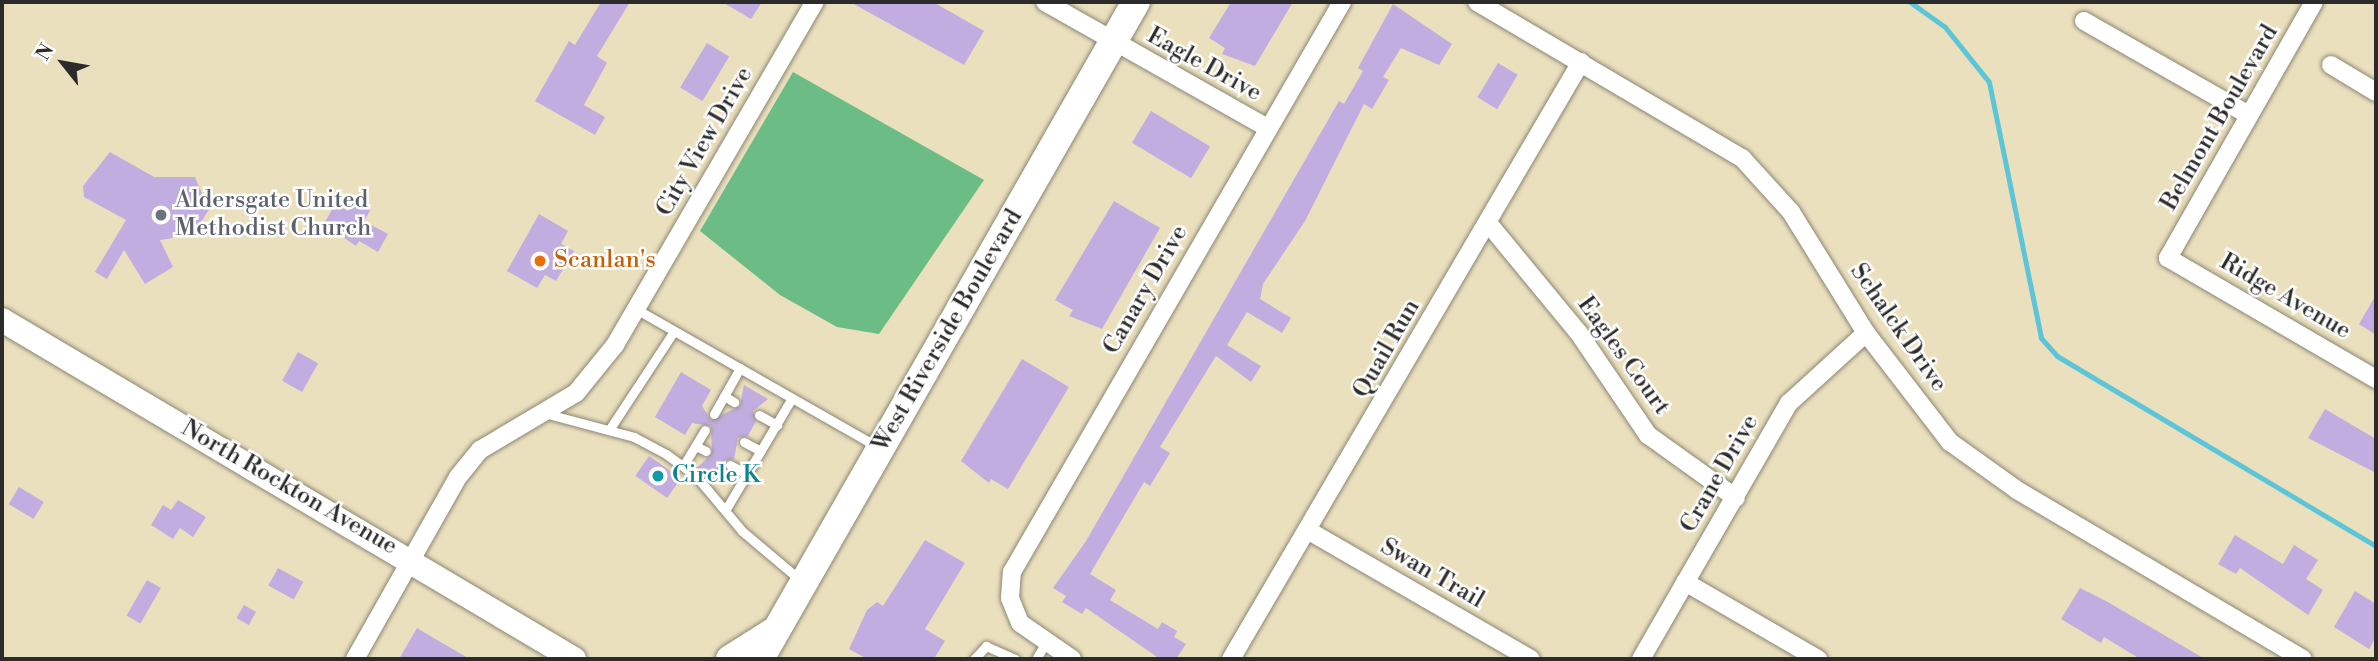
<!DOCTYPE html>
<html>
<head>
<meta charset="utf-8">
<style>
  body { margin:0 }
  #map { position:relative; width:2378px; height:661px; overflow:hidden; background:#ebe0be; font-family:"Libre Bodoni",serif }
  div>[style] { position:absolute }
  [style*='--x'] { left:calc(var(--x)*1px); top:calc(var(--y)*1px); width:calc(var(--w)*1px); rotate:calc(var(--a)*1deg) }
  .forest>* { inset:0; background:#6cbc86 }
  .stream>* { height:5px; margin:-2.5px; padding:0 2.5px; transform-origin:2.5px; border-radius:2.5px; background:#5cc5d8 }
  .building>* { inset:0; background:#c2ade0; transform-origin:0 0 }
  .roads { filter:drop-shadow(0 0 2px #8b8674) drop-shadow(0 0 2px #8b8674) }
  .lane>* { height:9px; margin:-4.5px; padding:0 4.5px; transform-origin:4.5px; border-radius:4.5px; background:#fff }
  .street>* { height:18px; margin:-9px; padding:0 9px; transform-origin:9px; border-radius:9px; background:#fff }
  .secondary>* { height:24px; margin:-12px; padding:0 12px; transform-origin:12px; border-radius:12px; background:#fff }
  .primary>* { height:28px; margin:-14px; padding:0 14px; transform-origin:14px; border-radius:14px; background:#fff }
  .dots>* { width:19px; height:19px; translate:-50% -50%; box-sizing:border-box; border:4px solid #fff; border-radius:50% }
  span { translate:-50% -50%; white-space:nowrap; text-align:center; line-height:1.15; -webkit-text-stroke:5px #fff; paint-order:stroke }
  .street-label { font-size:24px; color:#2b2b2b }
  .worship-label { font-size:24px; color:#5b616d }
  .left { translate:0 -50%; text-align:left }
  .food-label { font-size:24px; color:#c56008 }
  .culture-label { font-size:24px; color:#0d838f }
  .frame { position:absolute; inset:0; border:4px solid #2b2b2b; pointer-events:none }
  .north { position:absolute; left:28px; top:28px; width:70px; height:70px; -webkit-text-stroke:5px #fff; paint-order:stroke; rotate:301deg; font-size:19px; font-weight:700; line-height:28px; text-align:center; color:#2b2b2b }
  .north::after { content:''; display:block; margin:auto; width:24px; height:32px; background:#2b2b2b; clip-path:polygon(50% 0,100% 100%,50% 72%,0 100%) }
</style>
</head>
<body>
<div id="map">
  <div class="forest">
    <div style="clip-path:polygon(793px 72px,984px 180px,879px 334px,837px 327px,780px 295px,700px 231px)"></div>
  </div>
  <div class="stream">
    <div style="--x:1910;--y:2;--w:43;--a:35.5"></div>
    <div style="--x:1945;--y:27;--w:70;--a:51.3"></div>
    <div style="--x:1989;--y:82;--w:261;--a:78.5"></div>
    <div style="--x:2041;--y:338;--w:24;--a:48"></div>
    <div style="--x:2057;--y:356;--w:371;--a:30.8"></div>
  </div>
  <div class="building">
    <div style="clip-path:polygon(601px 2px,630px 2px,597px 56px,607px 63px,584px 105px,605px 117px,595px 135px,535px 101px,569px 41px,575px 45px)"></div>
    <div style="clip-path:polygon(722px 2px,762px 2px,751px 19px)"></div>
    <div style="clip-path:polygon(850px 2px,933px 2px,984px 31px,964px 65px)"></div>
    <div style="clip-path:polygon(1231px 2px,1293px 2px,1255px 66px,1222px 54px,1225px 48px,1209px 38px)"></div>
    <div style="clip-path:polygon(1393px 4px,1452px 44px,1439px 65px,1401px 48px,1383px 77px,1389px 80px,1372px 109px,1364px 104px,1305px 221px,1263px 284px,1260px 299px,1291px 318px,1282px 333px,1247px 312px,1227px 345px,1261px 366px,1251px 382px,1216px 356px,1160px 447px,1170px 453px,1150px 486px,1144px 482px,1090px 574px,1116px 590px,1110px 600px,1158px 629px,1162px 622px,1177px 631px,1174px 637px,1186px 644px,1176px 659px,1160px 659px,1086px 608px,1082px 614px,1062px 602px,1066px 596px,1053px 588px,1086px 541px,1339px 101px,1344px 104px,1363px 71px,1358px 68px)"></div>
    <div style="left:707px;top:43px;width:26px;height:52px;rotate:31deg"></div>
    <div style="left:1498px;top:63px;width:23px;height:40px;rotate:31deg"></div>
    <div style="left:1151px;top:111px;width:69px;height:37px;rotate:31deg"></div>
    <div style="clip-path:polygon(110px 152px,154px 177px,195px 177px,209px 210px,192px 235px,160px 240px,173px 267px,145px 284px,124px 250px,107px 279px,95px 272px,126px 220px,84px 197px,83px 186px)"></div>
    <div style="clip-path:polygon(354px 200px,371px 209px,364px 221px,388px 234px,378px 252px,359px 241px,356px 246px,324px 224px,335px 204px,348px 211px)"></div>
    <div style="clip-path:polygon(1114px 201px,1160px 228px,1102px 329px,1069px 316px,1073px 310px,1055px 300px)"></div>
    <div style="clip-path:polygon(539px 214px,568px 231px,561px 244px,574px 251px,556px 281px,545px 275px,537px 288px,507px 271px)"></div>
    <div style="clip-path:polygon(2376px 295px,2376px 335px,2359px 324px)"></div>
    <div style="left:298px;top:352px;width:23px;height:33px;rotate:29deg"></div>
    <div style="clip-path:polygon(1022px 359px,1069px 387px,1008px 489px,991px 479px,989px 483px,961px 461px)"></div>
    <div style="clip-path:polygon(681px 372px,711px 390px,702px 406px,711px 420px,740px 406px,744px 385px,768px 399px,753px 411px,756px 421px,748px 436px,738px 438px,734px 459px,724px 461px,719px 484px,697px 468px,712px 453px,711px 426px,692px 423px,685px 435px,655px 417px)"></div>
    <div style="clip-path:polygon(2325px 409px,2376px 439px,2376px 473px,2308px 438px)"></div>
    <div style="left:649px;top:456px;width:39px;height:24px;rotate:35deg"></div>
    <div style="left:19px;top:487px;width:29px;height:20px;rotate:31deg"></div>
    <div style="clip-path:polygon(178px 500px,206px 517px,193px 537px,180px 528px,173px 539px,151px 525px,163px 505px,171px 510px)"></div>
    <div style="clip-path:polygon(2235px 535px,2283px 564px,2294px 545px,2318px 560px,2306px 579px,2323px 590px,2308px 615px,2240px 568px,2236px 574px,2218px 564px)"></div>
    <div style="clip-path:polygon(925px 540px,965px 563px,925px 629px,945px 641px,934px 659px,867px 659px,849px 649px,867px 610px,877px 602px,883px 606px)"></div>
    <div style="left:278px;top:568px;width:29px;height:20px;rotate:29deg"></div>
    <div style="left:147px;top:580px;width:16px;height:41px;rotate:30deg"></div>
    <div style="clip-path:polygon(2080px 588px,2106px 601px,2205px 659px,2140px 659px,2104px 637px,2101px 643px,2061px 619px)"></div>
    <div style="clip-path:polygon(2355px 591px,2376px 604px,2376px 637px,2369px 649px,2334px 627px)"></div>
    <div style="left:244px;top:605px;width:14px;height:15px;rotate:30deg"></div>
    <div style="clip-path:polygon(417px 628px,437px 640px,470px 659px,399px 659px)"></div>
  </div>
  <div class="roads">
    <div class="lane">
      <div style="--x:636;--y:309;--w:276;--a:29.7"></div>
      <div style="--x:724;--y:396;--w:12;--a:31"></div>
      <div style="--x:544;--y:413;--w:93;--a:14.9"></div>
      <div style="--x:634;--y:437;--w:36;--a:28"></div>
      <div style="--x:666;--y:454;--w:37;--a:36"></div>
      <div style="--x:696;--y:476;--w:72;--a:50.1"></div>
      <div style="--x:742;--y:531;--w:76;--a:40.2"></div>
      <div style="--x:714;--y:414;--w:53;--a:-60.5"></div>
      <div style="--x:759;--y:415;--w:21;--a:29"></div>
      <div style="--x:609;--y:430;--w:118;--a:-56.7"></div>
      <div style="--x:744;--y:442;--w:19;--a:28"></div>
      <div style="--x:696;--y:446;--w:11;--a:27"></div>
      <div style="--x:730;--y:465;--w:19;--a:28"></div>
      <div style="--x:683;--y:466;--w:42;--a:-58.6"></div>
      <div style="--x:726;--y:509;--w:129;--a:-59.3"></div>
      <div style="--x:974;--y:659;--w:18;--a:-47"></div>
      <div style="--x:986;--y:646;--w:32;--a:24"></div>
      <div style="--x:1036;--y:659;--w:17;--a:-59"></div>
    </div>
    <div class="street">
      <div style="--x:1045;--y:2;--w:256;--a:29.5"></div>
      <div style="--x:1477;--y:2;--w:308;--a:30.5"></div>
      <div style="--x:1742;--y:158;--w:73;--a:47.8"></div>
      <div style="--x:1791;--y:212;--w:142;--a:58.2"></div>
      <div style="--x:1866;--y:333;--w:138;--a:52.4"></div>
      <div style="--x:1950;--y:442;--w:82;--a:35.6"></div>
      <div style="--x:2017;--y:490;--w:332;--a:30.6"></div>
      <div style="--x:2314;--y:2;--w:295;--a:119.7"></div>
      <div style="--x:2168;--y:258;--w:241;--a:30.2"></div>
      <div style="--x:2084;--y:21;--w:190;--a:29.7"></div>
      <div style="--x:2331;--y:65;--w:52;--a:31"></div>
      <div style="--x:1488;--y:223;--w:141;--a:50.5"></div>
      <div style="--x:1578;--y:332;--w:125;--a:55.8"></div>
      <div style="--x:1648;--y:435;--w:108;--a:35.6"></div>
      <div style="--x:1309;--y:531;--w:256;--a:30"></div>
      <div style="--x:1685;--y:582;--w:154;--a:30.1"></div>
      <div style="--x:355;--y:659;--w:209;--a:-60.5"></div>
      <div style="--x:458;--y:477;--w:35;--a:-51"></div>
      <div style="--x:480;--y:450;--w:112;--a:-30.7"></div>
      <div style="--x:576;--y:393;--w:62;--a:-50.9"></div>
      <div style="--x:615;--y:345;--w:397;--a:-59.8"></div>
      <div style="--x:1072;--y:659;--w:63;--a:-145.3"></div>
      <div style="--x:1020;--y:623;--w:27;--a:-112"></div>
      <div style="--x:1010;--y:598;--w:26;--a:-86"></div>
      <div style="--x:1012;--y:572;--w:659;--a:-59.93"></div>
      <div style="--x:1231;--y:659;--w:692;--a:-59.62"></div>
      <div style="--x:1641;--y:659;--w:296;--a:-60"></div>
      <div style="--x:1789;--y:403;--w:104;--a:-42.3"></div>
    </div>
    <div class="secondary">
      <div style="--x:2;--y:320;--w:665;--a:30.65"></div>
    </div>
    <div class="primary">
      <div style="--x:730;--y:659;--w:51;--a:-32.1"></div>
      <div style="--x:760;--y:659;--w:757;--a:-60.22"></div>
    </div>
  </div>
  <div class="dots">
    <div style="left:161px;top:215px;background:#6b7280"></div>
    <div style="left:540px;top:261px;background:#e8710a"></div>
    <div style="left:658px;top:476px;background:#0f9aa8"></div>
  </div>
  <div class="street-label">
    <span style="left:1204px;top:65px;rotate:29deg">Eagle Drive</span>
    <span style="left:2220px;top:118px;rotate:-60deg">Belmont Boulevard</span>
    <span style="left:705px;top:142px;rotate:-60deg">City View Drive</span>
    <span style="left:1146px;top:290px;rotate:-60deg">Canary Drive</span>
    <span style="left:2285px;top:297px;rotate:30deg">Ridge Avenue</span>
    <span style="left:1898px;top:328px;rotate:55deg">Schalck Drive</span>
    <span style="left:948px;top:331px;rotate:-60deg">West Riverside Boulevard</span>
    <span style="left:1387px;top:349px;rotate:-60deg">Quail Run</span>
    <span style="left:1623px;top:356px;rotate:54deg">Eagles Court</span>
    <span style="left:1720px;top:474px;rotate:-60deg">Crane Drive</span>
    <span style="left:289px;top:488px;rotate:30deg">North Rockton Avenue</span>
    <span style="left:1432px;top:574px;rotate:30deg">Swan Trail</span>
  </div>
  <div class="worship-label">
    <span class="left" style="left:175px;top:215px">Aldersgate United<br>Methodist Church</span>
  </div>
  <div class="food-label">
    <span class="left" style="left:554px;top:261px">Scanlan's</span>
  </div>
  <div class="culture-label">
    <span class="left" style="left:672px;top:476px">Circle K</span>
  </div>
  <div class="frame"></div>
  <div class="north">N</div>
</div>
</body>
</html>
